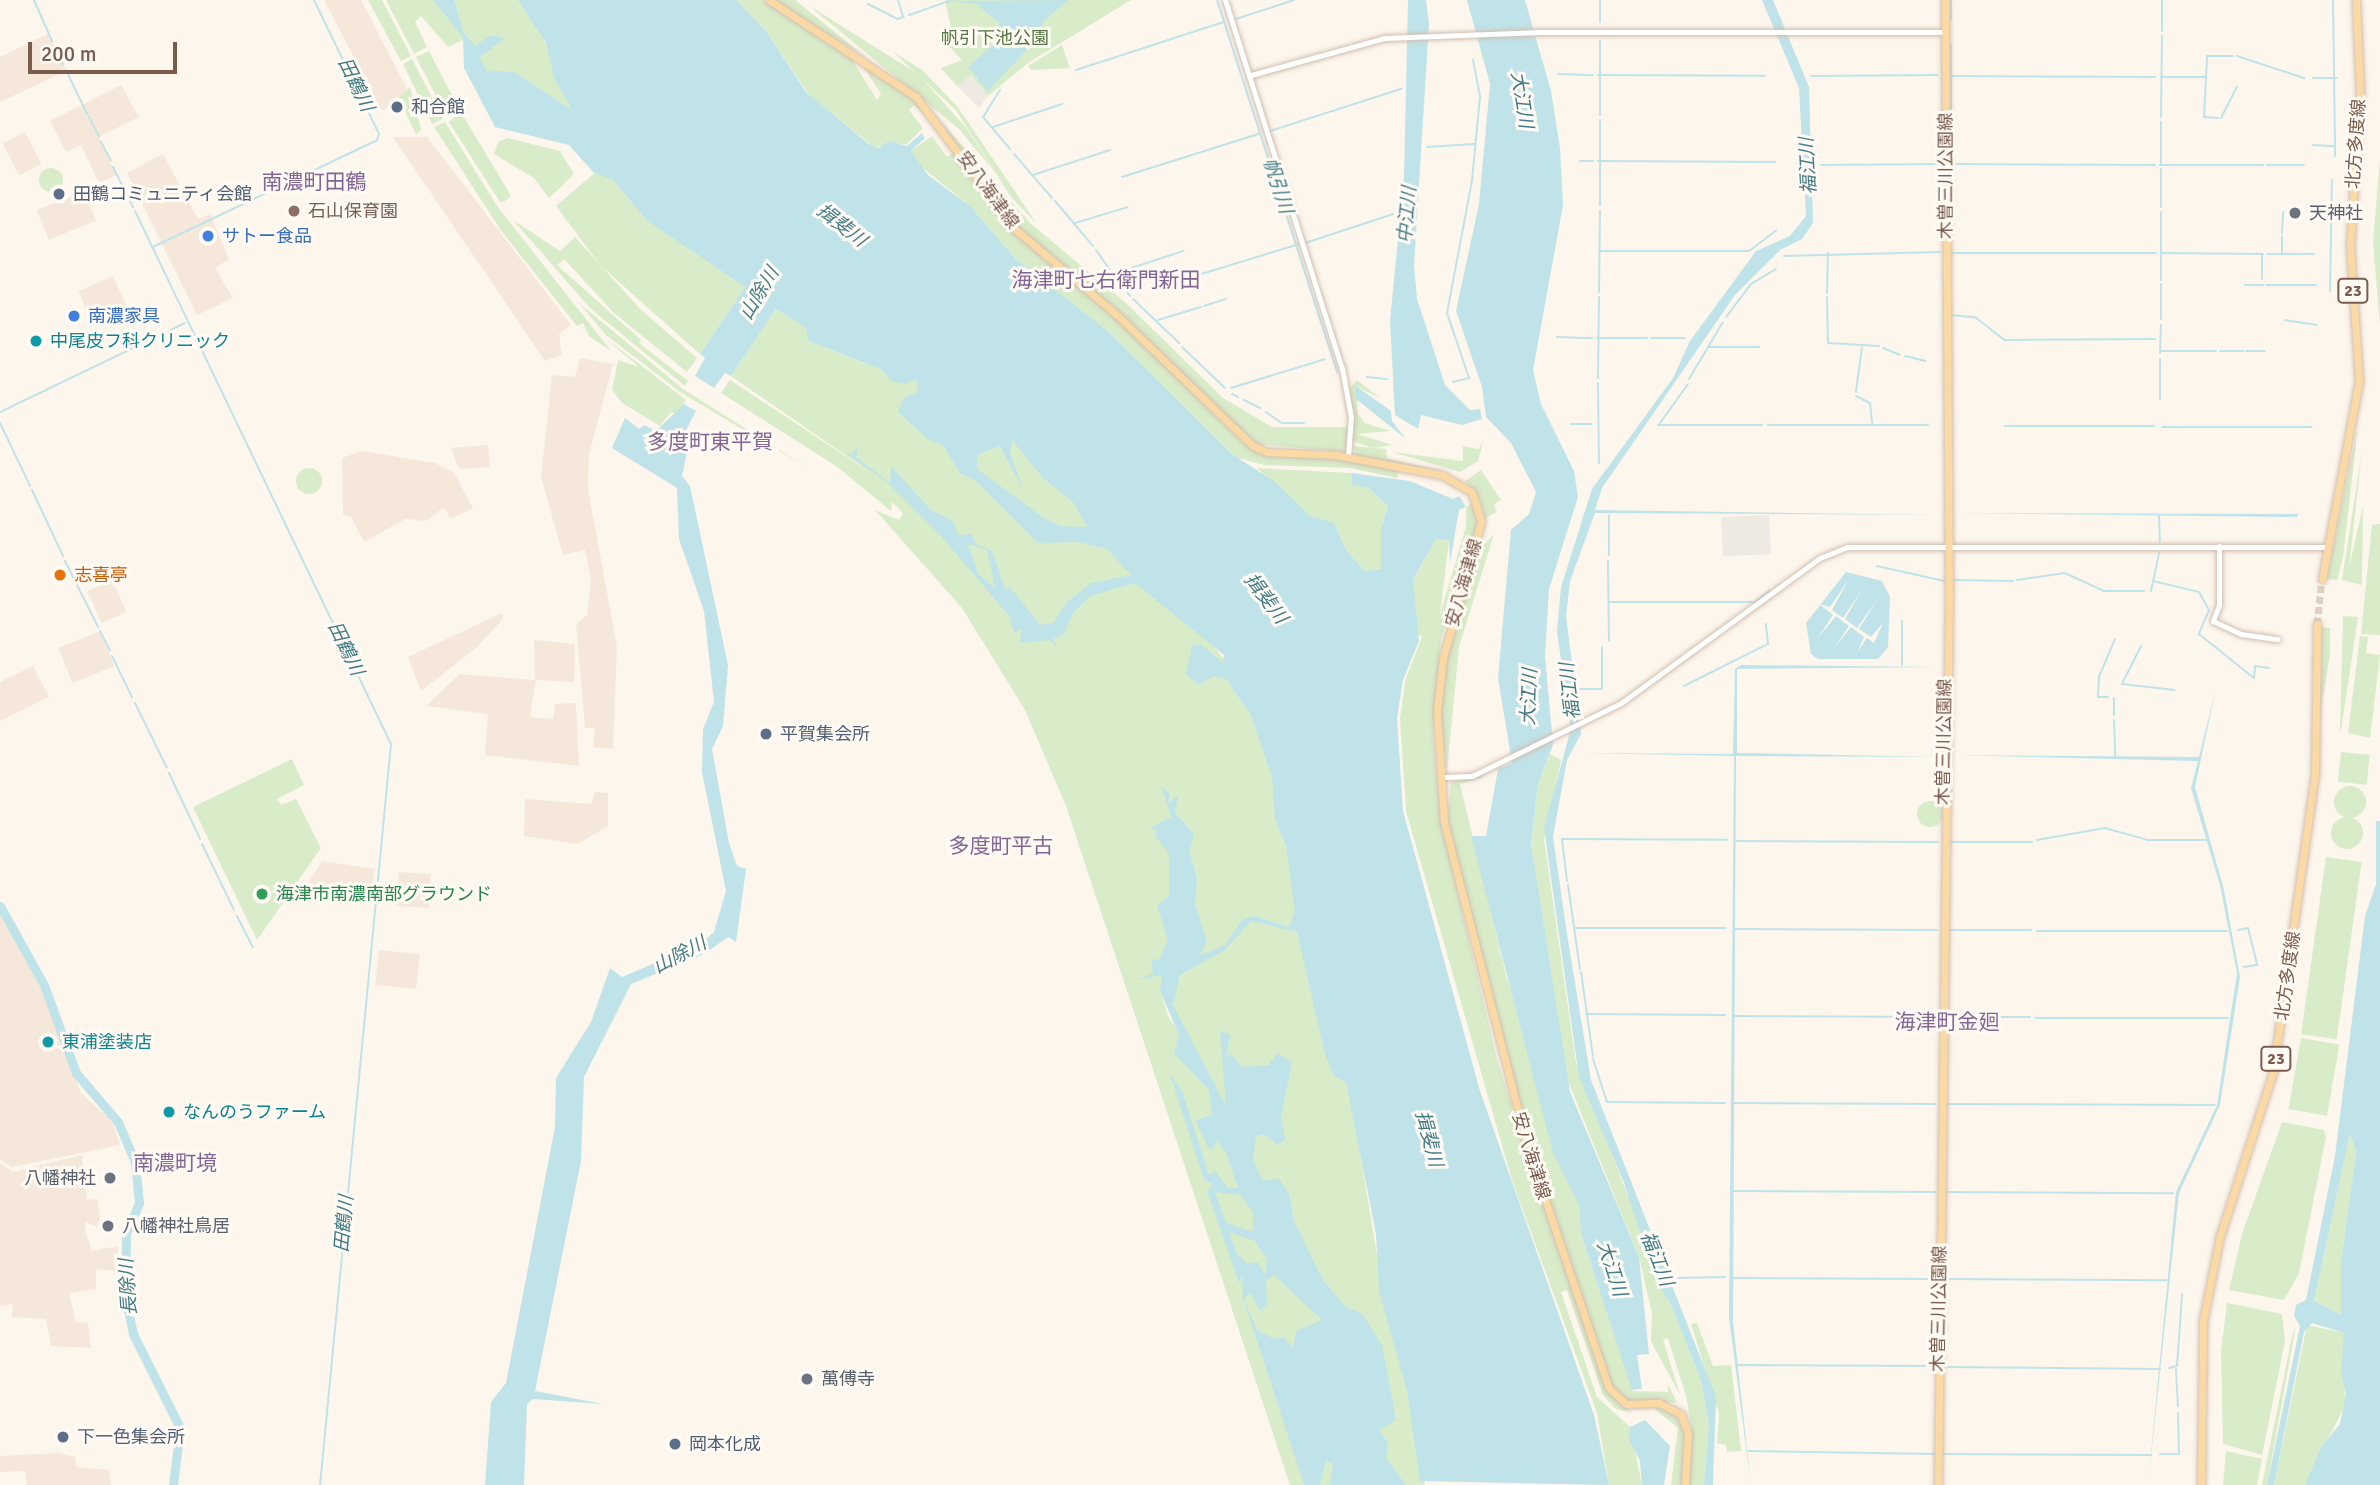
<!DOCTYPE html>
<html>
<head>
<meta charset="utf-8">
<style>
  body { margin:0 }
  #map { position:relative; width:2380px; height:1485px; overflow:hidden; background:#fdf6ec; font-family:Signika,"Noto Sans JP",sans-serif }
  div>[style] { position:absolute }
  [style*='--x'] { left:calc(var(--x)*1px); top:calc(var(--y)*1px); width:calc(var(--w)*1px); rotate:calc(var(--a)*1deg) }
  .residential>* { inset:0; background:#f5e8da; transform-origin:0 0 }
  .industrial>* { inset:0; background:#efe9e4; transform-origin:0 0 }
  .green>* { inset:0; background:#d8ecc9; transform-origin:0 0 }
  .round { border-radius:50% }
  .water>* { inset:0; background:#bfe3e8 }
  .pier>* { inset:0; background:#fdf6ec }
  .stream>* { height:2px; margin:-1px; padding:0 1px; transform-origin:1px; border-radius:1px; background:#bfe3e8 }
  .river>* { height:9px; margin:-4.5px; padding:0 4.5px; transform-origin:4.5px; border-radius:4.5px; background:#bfe3e8 }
  .major-tunnel>* { height:7px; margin-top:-3.5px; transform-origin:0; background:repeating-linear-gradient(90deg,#dcd0c4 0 7px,transparent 0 10.5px) }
  .roads { filter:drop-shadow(0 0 2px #d1beb0) drop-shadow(0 0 2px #d1beb0) }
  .minor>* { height:5px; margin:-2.5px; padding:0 2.5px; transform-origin:2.5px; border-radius:2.5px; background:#fff }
  .major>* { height:7px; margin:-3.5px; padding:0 3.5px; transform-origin:3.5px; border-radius:3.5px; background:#fbd9a5 }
  .dots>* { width:19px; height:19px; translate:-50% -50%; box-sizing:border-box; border:4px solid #fffaf3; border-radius:50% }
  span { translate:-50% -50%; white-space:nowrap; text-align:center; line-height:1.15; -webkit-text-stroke:6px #fffaf3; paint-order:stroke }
  .shield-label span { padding:2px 5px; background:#fffaf3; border:2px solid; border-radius:5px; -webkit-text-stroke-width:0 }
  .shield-label { font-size:16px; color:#7a5c4d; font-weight:700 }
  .park-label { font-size:18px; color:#537a41 }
  .service-label { font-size:18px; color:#4e5e75 }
  .left { translate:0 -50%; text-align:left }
  .street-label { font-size:18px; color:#7a5c4d }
  .education-label { font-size:18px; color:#785e54 }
  .worship-label { font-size:18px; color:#5b616d }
  .right { translate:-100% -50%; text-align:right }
  .shop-label { font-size:18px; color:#366cbe }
  .culture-label { font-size:18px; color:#0d838f }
  .food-label { font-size:18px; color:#c56008 }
  .leisure-label { font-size:18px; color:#27864d }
  .water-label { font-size:19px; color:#437c86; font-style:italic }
  .quarter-label { font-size:21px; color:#846695 }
  .scale { position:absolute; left:28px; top:42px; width:149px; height:32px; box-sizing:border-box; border:4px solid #7a5c4d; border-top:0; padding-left:9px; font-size:21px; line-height:24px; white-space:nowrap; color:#7a5c4d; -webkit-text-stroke:5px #fffaf3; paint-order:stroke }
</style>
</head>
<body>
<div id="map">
  <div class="residential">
    <div style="clip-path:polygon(324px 0,361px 0,407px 89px,382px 111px)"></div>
    <div style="clip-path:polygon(48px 34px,66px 71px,0 102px,0 57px)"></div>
    <div style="clip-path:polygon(121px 85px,139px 117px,99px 137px,116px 175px,99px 183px,81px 145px,66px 152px,50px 121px)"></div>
    <div style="left:25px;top:132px;width:36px;height:25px;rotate:63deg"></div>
    <div style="clip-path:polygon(393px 137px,427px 137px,571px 325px,559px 334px,562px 355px,545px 361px)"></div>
    <div style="clip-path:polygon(163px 154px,198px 219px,210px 214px,229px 259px,215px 268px,233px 298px,197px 315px,127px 173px)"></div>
    <div style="left:84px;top:191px;width:32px;height:51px;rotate:68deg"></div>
    <div style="left:113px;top:276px;width:36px;height:38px;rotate:66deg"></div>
    <div style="clip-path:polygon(580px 358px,613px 364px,589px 454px,588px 489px,617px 647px,613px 749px,593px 747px,595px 728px,585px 728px,576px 624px,587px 615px,591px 579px,585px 550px,563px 555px,541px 477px,552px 375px,575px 377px)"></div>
    <div style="clip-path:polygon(488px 445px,490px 467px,461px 469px,456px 462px,452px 448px)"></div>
    <div style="clip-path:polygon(362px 451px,435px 463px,454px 473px,473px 508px,450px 519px,444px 507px,426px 521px,405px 519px,364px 542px,351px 517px,343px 514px,342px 458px)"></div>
    <div style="left:112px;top:580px;width:35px;height:27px;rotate:66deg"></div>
    <div style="clip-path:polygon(502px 613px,503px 619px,477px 647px,421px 691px,408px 657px)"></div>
    <div style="left:100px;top:631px;width:38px;height:45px;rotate:68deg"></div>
    <div style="clip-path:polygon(534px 640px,575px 644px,574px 682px,536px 680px,530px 717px,553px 719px,555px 704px,576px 703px,579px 766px,485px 755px,488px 714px,426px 706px,460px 674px,535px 680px)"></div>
    <div style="clip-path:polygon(33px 666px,49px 697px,0 721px,0 682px)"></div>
    <div style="clip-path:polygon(595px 792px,608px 793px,608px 826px,578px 844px,524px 836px,525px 799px,591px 804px)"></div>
    <div style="clip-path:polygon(322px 861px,375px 869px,369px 904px,300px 896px)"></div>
    <div style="left:399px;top:872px;width:32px;height:34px;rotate:4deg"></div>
    <div style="clip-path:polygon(0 914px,41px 988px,81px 1093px,112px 1121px,120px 1145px,12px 1167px,0 1159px)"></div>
    <div style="left:379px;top:950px;width:41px;height:35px;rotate:6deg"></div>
    <div style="clip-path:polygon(82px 1155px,87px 1200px,97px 1199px,100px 1219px,97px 1227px,86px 1222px,85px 1230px,92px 1251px,118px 1246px,117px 1271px,96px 1269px,96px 1289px,69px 1293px,76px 1322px,88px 1323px,91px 1348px,51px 1346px,46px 1319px,12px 1317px,13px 1304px,0 1306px,0 1163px,13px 1172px)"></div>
    <div style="clip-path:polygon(57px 1453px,75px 1457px,76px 1467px,109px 1470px,111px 1485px,27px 1485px,25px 1471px,0 1472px,0 1456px)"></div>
  </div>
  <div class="industrial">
    <div style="clip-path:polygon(971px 75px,988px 96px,979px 108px,957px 86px)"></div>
    <div style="left:1769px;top:515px;width:39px;height:48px;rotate:87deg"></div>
  </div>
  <div class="green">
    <div style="clip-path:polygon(368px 0,382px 0,411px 56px,401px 61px)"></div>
    <div style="clip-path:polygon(386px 0,526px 0,582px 126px,489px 76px,463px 40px,448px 47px,421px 16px,415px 22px,427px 47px,414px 54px)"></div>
    <div style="clip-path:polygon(736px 0,764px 0,848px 53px,877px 100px,881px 94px,860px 62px,913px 98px,935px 122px,914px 105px,909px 110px,923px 128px,907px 144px,874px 147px,809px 95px,766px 31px)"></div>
    <div style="clip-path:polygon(774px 0,795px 0,866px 57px,792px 13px)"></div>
    <div style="clip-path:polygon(945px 0,1131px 0,1028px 63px,988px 96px,971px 75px,957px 86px,941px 68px,962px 60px,944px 41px,953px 38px)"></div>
    <div style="clip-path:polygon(808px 5px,918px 74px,967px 129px,994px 171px,959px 129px)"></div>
    <div style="clip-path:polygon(1062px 45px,1070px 68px,1031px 70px,1028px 66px)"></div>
    <div style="clip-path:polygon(429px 51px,460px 111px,452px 115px,447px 117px,416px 57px)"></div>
    <div style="clip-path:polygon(892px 51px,922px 70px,957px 106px,1037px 224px,1011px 197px,956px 110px)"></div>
    <div style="clip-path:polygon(412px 59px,443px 119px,432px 124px,403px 64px)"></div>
    <div style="clip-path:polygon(410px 87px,421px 130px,416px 134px,398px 97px)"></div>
    <div style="clip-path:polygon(461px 112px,511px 196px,505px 201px,500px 202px,449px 122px)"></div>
    <div style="clip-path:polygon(937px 117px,1031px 224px,1126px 303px,1223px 398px,1272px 427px,1348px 427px,1346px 452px,1255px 444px,1018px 228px)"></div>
    <div style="clip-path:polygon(445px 122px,497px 206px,611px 351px,589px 336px,583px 323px,577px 326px,502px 232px,434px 127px)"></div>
    <div style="clip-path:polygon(939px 127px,1015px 233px,1111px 313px,1243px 443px,1274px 457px,1328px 457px,1399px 469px,1397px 478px,1350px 468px,1264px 465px,1235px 457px,1109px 332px,1015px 258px,971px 207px,914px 161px,911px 151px,932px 136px,947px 157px,953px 153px,936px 130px)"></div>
    <div style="clip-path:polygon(508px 138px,560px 151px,574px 174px,549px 198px,534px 178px,494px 154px,498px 142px)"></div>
    <div style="clip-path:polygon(2380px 159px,2380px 325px,2373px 243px)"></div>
    <div class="round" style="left:39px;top:168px;width:24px;height:24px"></div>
    <div style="clip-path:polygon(597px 171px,613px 180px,647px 221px,745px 287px,700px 354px,601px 266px,556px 206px)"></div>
    <div style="clip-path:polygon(513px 220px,560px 251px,575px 237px,641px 310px,697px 358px,687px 372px,614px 313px,564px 259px,557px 265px,641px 340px,639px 343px,688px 381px,685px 386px,590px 308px)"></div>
    <div style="clip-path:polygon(579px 303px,683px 389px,808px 468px,680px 392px,606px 335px)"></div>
    <div style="clip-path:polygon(776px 309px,806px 328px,808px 341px,863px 363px,910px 372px,1007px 435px,1197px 626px,1240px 679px,1271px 767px,1311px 981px,1351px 1097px,1381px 1280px,1398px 1337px,1425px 1485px,1393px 1485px,1340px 1306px,1261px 1185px,1229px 1096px,1226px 1106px,1176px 1014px,1172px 998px,1176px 981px,1196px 963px,1161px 993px,1168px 1016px,1206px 1076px,1342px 1358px,1297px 1460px,1304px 1485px,1290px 1485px,1066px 806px,1025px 710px,962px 608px,875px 510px,899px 520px,903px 513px,892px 502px,891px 511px,836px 466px,721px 393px,730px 380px,868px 471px,731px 376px)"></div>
    <div style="clip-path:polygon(603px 336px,686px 400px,677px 414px,671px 412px,660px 426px,622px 403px,612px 390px,618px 360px,639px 367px)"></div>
    <div style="clip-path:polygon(1357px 380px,1382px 399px,1356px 386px,1358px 414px,1365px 423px,1390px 431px,1357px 434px,1393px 445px,1373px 448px,1352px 441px,1350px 388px)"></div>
    <div style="clip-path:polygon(2358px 425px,2343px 558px,2337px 580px,2327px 579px)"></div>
    <div style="clip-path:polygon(1484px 439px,1478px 461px,1460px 472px,1392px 452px,1463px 461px,1463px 446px,1479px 449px)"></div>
    <div style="clip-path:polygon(1353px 446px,1386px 449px,1387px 458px,1451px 474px,1356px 455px)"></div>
    <div style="clip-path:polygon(2362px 451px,2349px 568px,2363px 506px,2362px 585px,2342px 580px)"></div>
    <div style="clip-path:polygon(1257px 468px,1351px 473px,1352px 485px,1369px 488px,1388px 506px,1381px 529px,1381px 569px,1365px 571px,1346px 550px,1335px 525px,1310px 516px)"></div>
    <div class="round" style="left:296px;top:468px;width:26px;height:26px"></div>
    <div style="clip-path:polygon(1481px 470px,1501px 500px,1494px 504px,1497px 512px,1485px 518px,1478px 495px,1465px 481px)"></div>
    <div style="clip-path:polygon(1475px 502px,1477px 526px,1441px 640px,1433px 734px,1441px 822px,1497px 1059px,1526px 1152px,1608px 1392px,1631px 1412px,1616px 1409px,1603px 1395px,1567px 1290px,1561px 1292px,1597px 1397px,1630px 1427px,1642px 1485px,1609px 1485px,1597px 1413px,1512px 1180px,1406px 811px,1400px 719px,1405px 681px,1422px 637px,1416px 633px,1413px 581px,1436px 539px,1449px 540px,1440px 615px,1466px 526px,1466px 507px)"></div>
    <div style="clip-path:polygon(2380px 524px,2380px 635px,2361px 634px,2372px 525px)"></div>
    <div style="clip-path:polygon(1494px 534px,1459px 647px,1447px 770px,1439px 711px,1446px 658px,1474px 555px)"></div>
    <div style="clip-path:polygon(2343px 616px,2358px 617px,2341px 730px,2340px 729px)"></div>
    <div style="clip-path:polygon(2322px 627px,2330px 628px,2330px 654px,2320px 717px)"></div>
    <div style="clip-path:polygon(2360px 636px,2368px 637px,2366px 653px,2380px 655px,2370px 738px,2348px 733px)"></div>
    <div style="left:2341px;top:752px;width:29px;height:30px;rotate:6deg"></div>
    <div style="clip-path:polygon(1550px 754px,1561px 760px,1544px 839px,1576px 1063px,1649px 1250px,1656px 1282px,1670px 1302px,1701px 1381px,1709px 1424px,1704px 1485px,1688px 1485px,1691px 1424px,1686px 1396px,1668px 1338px,1663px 1340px,1680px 1395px,1651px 1341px,1652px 1313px,1639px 1257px,1566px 1076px,1531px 844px,1538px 784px)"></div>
    <div style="clip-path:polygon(292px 759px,304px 785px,277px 799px,281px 805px,296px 799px,321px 848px,257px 940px,193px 807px)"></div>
    <div style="clip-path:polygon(1487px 771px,1482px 778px,1460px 784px,1506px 975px,1579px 1205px,1581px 1234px,1633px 1391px,1668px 1392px,1668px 1384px,1677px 1403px,1625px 1400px,1610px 1385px,1531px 1151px,1447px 825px,1451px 782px)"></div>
    <div class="round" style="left:2334px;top:786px;width:32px;height:32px"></div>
    <div class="round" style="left:1917px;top:801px;width:26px;height:26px"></div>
    <div class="round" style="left:2331px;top:817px;width:32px;height:32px"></div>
    <div style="left:2326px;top:857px;width:36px;height:179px;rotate:8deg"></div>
    <div style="left:2301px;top:1038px;width:39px;height:72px;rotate:10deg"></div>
    <div style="clip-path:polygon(2282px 1122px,2324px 1130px,2326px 1137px,2299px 1273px,2284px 1300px,2229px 1290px,2242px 1234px)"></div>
    <div style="clip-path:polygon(2350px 1134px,2356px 1152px,2341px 1261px,2341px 1315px,2314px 1301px)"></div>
    <div style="clip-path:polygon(2227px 1303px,2282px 1314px,2285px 1341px,2262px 1455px,2223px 1444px,2221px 1352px)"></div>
    <div style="clip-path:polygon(1697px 1323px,1713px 1366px,1731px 1365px,1741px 1451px,1727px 1452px,1726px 1445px,1717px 1443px,1719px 1414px,1691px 1324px)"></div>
    <div style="clip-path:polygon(2296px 1325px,2267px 1485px,2262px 1485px,2291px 1341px)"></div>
    <div style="clip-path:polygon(2307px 1325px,2344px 1333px,2345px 1405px,2305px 1485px,2274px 1485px)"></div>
    <div style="clip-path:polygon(1651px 1406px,1675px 1413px,1685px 1434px,1682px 1485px,1671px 1485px,1678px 1428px)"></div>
    <div style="clip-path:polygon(1328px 1425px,1357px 1472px,1341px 1485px,1317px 1485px)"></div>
    <div style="clip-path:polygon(2226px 1451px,2262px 1459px,2257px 1485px,2223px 1485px)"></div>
  </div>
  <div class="water">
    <div style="clip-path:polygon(evenodd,433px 0,454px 0,463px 32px,475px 46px,491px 35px,505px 38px,479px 58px,487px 71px,514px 72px,572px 110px,554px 78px,546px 43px,518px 0,736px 0,766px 31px,806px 92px,869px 144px,879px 148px,889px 141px,907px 146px,922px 133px,925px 138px,911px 151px,928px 175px,971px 207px,1015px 258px,1109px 332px,1233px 455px,1274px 481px,1310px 516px,1334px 523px,1346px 550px,1365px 571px,1381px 569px,1381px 529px,1388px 506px,1369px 488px,1352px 485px,1351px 473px,1410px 481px,1453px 499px,1459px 496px,1466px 507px,1459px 510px,1450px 563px,1449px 540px,1436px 539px,1413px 580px,1419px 641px,1403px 680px,1397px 718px,1403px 811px,1480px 1091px,1594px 1415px,1609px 1485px,1420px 1481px,1407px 1391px,1379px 1291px,1376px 1234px,1346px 1082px,1334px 1076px,1325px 1054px,1297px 932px,1251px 921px,1225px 950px,1180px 975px,1173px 1005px,1226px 1106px,1220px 1031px,1230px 1034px,1226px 1058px,1231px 1054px,1242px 1067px,1268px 1065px,1278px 1053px,1292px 1063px,1281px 1116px,1285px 1140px,1277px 1145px,1264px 1134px,1256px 1136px,1253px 1160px,1262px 1180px,1279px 1179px,1289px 1194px,1294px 1221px,1323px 1280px,1345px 1306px,1363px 1315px,1382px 1345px,1396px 1420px,1379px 1430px,1388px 1443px,1386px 1458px,1406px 1485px,1330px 1485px,1333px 1464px,1326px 1461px,1320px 1485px,1304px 1485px,1243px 1298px,1242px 1275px,1239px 1283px,1207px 1191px,1213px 1184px,1204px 1180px,1170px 1074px,1182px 1091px,1209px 1175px,1215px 1171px,1228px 1188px,1238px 1188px,1226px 1153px,1217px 1141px,1212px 1150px,1208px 1147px,1195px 1120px,1212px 1115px,1209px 1090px,1174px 1053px,1179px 1035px,1160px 991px,1162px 975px,1138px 980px,1153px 973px,1151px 959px,1159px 960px,1168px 940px,1157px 905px,1169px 896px,1169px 854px,1155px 836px,1157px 830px,1149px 829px,1171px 817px,1162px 787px,1169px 793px,1169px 803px,1178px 796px,1175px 813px,1194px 834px,1189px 851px,1197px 878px,1195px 904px,1207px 942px,1199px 956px,1225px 945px,1242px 920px,1254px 916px,1289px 927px,1295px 912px,1286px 846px,1275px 819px,1272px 778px,1251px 715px,1226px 679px,1214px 676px,1198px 685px,1186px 674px,1192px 646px,1201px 644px,1223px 663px,1224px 655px,1135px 583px,1090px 596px,1073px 613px,1064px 634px,1053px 639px,1058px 648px,1050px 640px,1020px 643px,1021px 629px,1014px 633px,1009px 616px,941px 536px,888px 483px,845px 453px,851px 455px,858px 446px,856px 457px,890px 483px,891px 466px,931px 510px,953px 521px,958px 535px,971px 534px,977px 545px,992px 551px,1006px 591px,1009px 586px,1040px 625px,1053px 623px,1068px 601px,1092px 583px,1131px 575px,1107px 549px,1078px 542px,1038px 543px,975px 480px,960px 473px,943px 445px,929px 440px,898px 412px,904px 398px,918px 392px,916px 379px,905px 384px,891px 381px,882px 370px,808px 341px,806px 328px,776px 309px,731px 376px,725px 373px,714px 388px,695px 376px,705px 358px,700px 354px,745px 287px,647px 221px,613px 180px,594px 173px,569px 145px,495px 127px,464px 68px,463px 37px,433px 0,1012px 440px,1043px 478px,1074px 503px,1087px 527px,1061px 526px,1044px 518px,977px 469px,977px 455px,1000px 446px,1023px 489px,1010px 453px,1012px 440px,433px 0,968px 544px,987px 550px,995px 588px,978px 574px,968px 544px,433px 0,1215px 1192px,1240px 1195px,1253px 1212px,1253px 1232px,1226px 1223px,1215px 1192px,433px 0,1229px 1232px,1255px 1241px,1267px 1260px,1265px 1275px,1258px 1262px,1248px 1264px,1237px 1254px,1229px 1232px,433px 0,1274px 1275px,1322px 1320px,1296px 1331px,1293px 1347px,1283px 1337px,1274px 1339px,1257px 1330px,1244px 1299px,1250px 1293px,1260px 1311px,1267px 1304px,1266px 1281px,1274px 1275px)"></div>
    <div style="clip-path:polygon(1068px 0,1044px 21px,1028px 49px,988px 91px,968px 67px,1002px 37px,999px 23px,976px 4px,948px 1px)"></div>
    <div style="clip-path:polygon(1408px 0,1426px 0,1429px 23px,1414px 266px,1417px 299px,1445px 385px,1470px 410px,1480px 409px,1482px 419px,1462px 425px,1421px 415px,1418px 429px,1395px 415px,1390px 321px,1404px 177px)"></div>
    <div style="clip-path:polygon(1467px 0,1525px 0,1551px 91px,1560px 148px,1563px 205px,1533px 370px,1541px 404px,1574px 471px,1578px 497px,1549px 589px,1545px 655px,1553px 745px,1538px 784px,1531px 844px,1570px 1092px,1639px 1257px,1649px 1354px,1637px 1355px,1642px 1389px,1632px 1390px,1581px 1234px,1579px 1205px,1553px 1153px,1471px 836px,1486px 836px,1498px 769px,1512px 763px,1498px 678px,1511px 530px,1529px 514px,1536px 492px,1511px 443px,1486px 417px,1482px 387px,1456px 311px,1479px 204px,1490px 84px)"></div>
    <div style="clip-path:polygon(1762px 0,1773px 0,1809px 87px,1813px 223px,1802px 239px,1780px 250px,1735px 295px,1602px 488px,1595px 510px,1937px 515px,1595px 513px,1570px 581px,1566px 616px,1581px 734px,1567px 760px,1553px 837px,1567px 934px,1591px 1080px,1716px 1397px,1713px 1485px,1704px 1485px,1709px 1424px,1701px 1381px,1670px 1302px,1656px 1282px,1624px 1183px,1579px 1077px,1544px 828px,1571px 728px,1557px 632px,1561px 587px,1592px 489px,1673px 378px,1690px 341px,1756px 251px,1790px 236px,1806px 216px,1799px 88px)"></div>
    <div style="clip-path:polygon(1356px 386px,1391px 411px,1392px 421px,1406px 439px,1355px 398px)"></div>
    <div style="clip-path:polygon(684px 404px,696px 411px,678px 446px,687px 452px,682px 476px,690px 486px,728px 665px,723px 726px,712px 749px,729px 843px,737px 866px,746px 869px,736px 942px,728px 937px,704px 954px,631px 984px,584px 1077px,581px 1161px,535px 1391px,603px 1404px,533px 1399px,527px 1404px,524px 1485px,485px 1485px,491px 1402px,506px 1383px,555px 1127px,556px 1078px,591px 1022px,610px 968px,622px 977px,702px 943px,714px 932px,726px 891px,702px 772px,703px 729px,714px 702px,704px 611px,679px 539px,677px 488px,612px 448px,625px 418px,639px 429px,644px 425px,656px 431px)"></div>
    <div style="clip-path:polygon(1950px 513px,2298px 514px,2297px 517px)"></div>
    <div style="clip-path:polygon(1846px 572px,1882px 581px,1890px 597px,1888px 647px,1878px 659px,1818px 659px,1811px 654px,1806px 623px)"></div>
    <div style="clip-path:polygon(1741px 665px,1940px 667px,1737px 669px,1737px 753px,1939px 757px,1736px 756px,1733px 1322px,1751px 1485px,1729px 1318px,1734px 756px,1580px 753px,1733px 754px,1735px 669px)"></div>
    <div style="clip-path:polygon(2216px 688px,2195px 787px,2224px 890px,2240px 977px,2220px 1105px,2179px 1193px,2148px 1485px,2176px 1192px,2217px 1105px,2237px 973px,2220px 885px,2191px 788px,2198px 761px,1948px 755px,2199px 757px)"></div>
    <div style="clip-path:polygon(evenodd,2376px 821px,2380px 821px,2380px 1485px,2305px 1485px,2321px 1447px,2340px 1424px,2346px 1394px,2341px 1372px,2344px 1333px,2312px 1323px,2304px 1332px,2274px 1485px,2267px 1485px,2300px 1326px,2294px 1316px,2296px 1305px,2306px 1300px,2335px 1156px,2365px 916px,2376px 884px,2376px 821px,2350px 1134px,2356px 1152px,2341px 1261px,2341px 1315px,2314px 1301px,2350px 1134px)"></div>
    <div style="clip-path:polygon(1645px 1420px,1670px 1446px,1664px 1485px,1642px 1485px,1640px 1461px,1629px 1440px,1630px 1427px)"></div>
  </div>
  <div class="pier">
    <div style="clip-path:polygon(1849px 579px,1832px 610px,1843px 618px,1863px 588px,1845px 619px,1857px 628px,1878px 598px,1859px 629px,1871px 637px,1883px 623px,1874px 643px,1867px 638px,1857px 652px,1864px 637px,1851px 627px,1833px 650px,1849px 626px,1836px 616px,1817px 639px,1833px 615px,1819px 604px,1830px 607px)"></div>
  </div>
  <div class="stream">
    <div style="--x:34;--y:0;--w:45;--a:66.3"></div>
    <div style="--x:898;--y:0;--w:17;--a:73"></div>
    <div style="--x:1217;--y:0;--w:391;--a:72.1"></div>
    <div style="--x:1600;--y:0;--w:22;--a:90"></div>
    <div style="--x:2333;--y:0;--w:146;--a:89.2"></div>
    <div style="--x:868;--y:4;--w:33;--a:27"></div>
    <div style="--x:897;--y:19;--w:7;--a:-16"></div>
    <div style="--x:909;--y:15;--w:46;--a:-19.2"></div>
    <div style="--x:1236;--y:19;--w:61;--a:-18.1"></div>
    <div style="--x:1951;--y:20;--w:20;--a:-90"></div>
    <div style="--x:2162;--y:31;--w:31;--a:-90"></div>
    <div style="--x:56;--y:49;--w:17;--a:65"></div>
    <div style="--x:2237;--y:56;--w:71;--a:18.2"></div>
    <div style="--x:66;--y:70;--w:49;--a:64.5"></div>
    <div style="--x:1076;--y:70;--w:156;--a:-18"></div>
    <div style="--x:1558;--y:74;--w:35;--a:2"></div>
    <div style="--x:1598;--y:75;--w:167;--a:0.3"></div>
    <div style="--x:1811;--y:76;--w:127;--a:-0.5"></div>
    <div style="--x:1951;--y:76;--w:204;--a:0.3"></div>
    <div style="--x:2161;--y:77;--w:45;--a:0"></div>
    <div style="--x:2206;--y:77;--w:21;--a:-87"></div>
    <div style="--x:2207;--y:56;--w:26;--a:0"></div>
    <div style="--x:2206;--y:77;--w:40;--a:92.9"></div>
    <div style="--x:2204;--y:117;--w:14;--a:4"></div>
    <div style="--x:2313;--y:78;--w:24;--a:0"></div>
    <div style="--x:1000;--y:90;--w:32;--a:122"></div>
    <div style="--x:983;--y:117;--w:42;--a:49.8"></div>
    <div style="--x:1600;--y:115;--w:74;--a:-90"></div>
    <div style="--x:89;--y:117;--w:22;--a:63"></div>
    <div style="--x:1951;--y:117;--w:72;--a:-90"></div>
    <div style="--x:2161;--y:117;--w:81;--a:-89.3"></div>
    <div style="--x:2221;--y:118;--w:35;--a:-63"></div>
    <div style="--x:1600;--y:120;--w:85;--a:90"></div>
    <div style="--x:993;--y:127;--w:73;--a:-18.4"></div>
    <div style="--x:1270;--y:131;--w:138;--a:-17.8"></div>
    <div style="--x:101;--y:142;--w:21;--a:62"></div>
    <div style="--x:2313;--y:145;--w:22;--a:3"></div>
    <div style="--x:2335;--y:146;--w:10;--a:90"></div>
    <div style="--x:1427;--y:147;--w:47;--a:-3.7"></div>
    <div style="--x:1014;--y:154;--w:58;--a:49.2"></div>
    <div style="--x:1580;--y:161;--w:13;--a:0"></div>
    <div style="--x:1598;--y:161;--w:177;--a:0.3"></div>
    <div style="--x:1951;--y:161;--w:40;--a:-90"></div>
    <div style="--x:2161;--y:163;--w:41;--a:-90"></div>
    <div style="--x:1950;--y:164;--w:205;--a:0.3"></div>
    <div style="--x:1821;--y:165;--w:120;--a:-0.5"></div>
    <div style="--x:2160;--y:165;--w:103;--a:0"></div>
    <div style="--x:2267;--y:165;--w:37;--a:0"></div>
    <div style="--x:113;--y:167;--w:45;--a:63.4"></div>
    <div style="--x:1033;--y:175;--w:81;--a:-18"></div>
    <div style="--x:1122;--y:177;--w:143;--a:-17.5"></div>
    <div style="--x:1055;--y:201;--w:59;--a:49.8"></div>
    <div style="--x:2161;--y:207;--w:38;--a:-90"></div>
    <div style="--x:135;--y:211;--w:591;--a:64.35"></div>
    <div style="--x:391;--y:744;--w:744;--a:95.47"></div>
    <div style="--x:2161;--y:212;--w:68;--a:90"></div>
    <div style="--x:1075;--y:223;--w:55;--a:-16.8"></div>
    <div style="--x:2282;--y:233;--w:21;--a:-87"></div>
    <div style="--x:1305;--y:243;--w:93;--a:-18.2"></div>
    <div style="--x:153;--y:247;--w:248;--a:-25.5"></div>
    <div style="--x:377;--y:140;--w:6;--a:-72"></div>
    <div style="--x:379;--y:134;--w:149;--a:-115.9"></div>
    <div style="--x:1096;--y:250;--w:24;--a:55"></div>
    <div style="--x:1600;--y:251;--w:149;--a:0"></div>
    <div style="--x:1749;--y:251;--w:34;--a:-37"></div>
    <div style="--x:1950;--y:253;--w:206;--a:0"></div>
    <div style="--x:2161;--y:253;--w:102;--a:0.6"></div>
    <div style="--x:2282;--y:253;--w:17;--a:-90"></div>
    <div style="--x:2267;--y:254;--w:47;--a:0"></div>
    <div style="--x:1784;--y:256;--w:156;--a:-1.5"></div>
    <div style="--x:1112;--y:272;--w:30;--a:53"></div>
    <div style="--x:1113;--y:274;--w:74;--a:-18.2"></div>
    <div style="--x:1195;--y:276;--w:109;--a:-17.1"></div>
    <div style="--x:2262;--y:279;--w:24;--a:-90"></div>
    <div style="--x:2245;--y:285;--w:18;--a:0"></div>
    <div style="--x:2266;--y:285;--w:50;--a:0"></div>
    <div style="--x:2330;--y:291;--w:111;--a:-89"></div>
    <div style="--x:1599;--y:292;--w:81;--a:-89.3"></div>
    <div style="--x:1827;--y:293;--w:40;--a:-88.6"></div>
    <div style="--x:1827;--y:297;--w:46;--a:88.8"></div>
    <div style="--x:1828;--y:343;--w:51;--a:3.4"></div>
    <div style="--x:1133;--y:299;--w:64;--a:43.7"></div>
    <div style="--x:1204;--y:306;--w:23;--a:-18"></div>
    <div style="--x:1950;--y:315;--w:25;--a:5"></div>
    <div style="--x:1975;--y:317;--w:37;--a:38"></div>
    <div style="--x:2004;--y:340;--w:151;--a:-0.4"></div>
    <div style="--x:1726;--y:317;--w:41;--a:-52.9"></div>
    <div style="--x:1751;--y:284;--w:29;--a:-31"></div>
    <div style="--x:2161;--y:319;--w:35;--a:-90"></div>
    <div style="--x:1158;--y:320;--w:45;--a:-16.8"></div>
    <div style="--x:2285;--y:320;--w:32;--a:9"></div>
    <div style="--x:1557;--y:337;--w:35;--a:2"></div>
    <div style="--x:1597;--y:338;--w:50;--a:0"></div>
    <div style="--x:1651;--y:338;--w:34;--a:0"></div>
    <div style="--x:1182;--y:347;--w:59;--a:43.6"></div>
    <div style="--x:1708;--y:347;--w:51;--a:0"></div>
    <div style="--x:1883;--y:348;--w:18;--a:22"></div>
    <div style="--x:2160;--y:351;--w:56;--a:0"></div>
    <div style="--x:2220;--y:351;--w:23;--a:0"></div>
    <div style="--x:2246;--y:351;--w:19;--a:0"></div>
    <div style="--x:2160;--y:353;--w:28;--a:-88"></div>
    <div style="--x:1905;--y:356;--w:21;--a:14"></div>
    <div style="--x:2160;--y:359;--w:40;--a:90"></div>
    <div style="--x:1367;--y:377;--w:20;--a:6"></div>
    <div style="--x:1598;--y:378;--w:81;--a:-89.3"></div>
    <div style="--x:1689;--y:379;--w:66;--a:-59.2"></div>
    <div style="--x:1453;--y:382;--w:16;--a:-14"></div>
    <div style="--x:1469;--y:378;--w:69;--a:-108.7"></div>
    <div style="--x:1447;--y:313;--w:134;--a:-79.3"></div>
    <div style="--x:1472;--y:181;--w:85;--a:-84.6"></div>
    <div style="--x:1480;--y:96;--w:37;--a:-101"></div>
    <div style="--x:1598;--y:383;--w:80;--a:89.3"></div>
    <div style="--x:1231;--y:388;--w:98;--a:-17.1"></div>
    <div style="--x:1856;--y:392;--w:45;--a:-82.4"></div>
    <div style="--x:1232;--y:394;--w:7;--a:27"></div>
    <div style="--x:1856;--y:396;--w:16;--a:27"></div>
    <div style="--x:1870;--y:403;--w:20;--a:84"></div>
    <div style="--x:1244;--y:400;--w:18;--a:27"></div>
    <div style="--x:0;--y:412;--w:205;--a:-25.7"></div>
    <div style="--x:1266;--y:412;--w:19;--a:35"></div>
    <div style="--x:1282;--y:423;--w:22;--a:0"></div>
    <div style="--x:0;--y:423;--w:70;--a:64.5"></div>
    <div style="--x:1660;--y:423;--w:48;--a:-54.3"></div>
    <div style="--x:1571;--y:424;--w:21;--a:0"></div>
    <div style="--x:1658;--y:425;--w:104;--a:0"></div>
    <div style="--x:1768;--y:425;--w:160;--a:0"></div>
    <div style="--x:2005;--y:426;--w:149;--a:0"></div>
    <div style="--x:2162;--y:427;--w:16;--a:0"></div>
    <div style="--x:2180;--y:427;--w:131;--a:0"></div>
    <div style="--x:32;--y:490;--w:73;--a:64.8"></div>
    <div style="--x:1609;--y:515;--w:40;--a:90"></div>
    <div style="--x:2159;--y:516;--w:26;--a:88"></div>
    <div style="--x:65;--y:561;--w:74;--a:63.4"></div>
    <div style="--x:1608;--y:561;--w:80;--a:89.3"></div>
    <div style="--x:1877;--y:566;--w:69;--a:12.6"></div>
    <div style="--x:1952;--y:580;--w:61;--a:0.9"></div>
    <div style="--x:2017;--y:580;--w:49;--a:-8.3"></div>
    <div style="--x:2065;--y:573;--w:43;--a:24.8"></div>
    <div style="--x:2104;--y:591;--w:40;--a:0"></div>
    <div style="--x:2153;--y:581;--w:47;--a:13.4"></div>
    <div style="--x:2199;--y:592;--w:21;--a:61"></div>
    <div style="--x:2209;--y:610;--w:26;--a:113"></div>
    <div style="--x:2199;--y:634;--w:70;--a:38.7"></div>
    <div style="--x:2254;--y:678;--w:12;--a:-85"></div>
    <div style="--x:2255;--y:666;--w:14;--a:8"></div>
    <div style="--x:2151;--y:591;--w:40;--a:-78"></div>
    <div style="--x:1609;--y:602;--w:146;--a:0"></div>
    <div style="--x:1755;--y:602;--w:19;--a:-39"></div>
    <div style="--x:1902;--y:621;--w:44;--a:90"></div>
    <div style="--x:100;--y:631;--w:22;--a:63"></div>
    <div style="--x:2141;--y:646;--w:42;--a:116.6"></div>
    <div style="--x:2122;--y:684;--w:53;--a:6.5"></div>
    <div style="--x:112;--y:656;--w:46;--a:64"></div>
    <div style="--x:1684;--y:686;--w:94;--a:-26.6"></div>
    <div style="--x:1768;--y:644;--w:20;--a:-96"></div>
    <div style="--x:1580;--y:689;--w:22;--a:0"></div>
    <div style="--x:1602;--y:689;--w:42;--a:-90"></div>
    <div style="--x:2108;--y:697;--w:10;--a:180"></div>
    <div style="--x:2098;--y:697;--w:20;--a:-87"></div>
    <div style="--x:2099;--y:677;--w:41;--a:-67.2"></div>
    <div style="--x:2114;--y:698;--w:17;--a:90"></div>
    <div style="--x:135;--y:703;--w:72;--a:63.8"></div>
    <div style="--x:2114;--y:720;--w:36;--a:88"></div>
    <div style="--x:169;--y:773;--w:73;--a:64.8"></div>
    <div style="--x:2037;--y:840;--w:69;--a:-10"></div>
    <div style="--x:2105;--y:828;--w:45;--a:15.6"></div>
    <div style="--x:2148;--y:840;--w:59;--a:0"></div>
    <div style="--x:1736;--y:841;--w:202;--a:0.3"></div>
    <div style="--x:1950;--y:842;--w:82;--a:0"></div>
    <div style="--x:202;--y:844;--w:73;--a:64.1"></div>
    <div style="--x:1567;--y:881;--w:42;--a:-96.8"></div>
    <div style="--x:1562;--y:839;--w:165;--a:0.3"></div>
    <div style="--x:1568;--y:885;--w:85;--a:81.9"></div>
    <div style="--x:237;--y:916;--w:35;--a:63"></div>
    <div style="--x:1574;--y:928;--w:152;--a:0"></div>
    <div style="--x:1735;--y:929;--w:202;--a:0.3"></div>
    <div style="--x:1949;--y:930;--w:82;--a:0"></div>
    <div style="--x:2238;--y:930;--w:10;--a:-11"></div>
    <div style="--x:2248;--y:928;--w:38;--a:76"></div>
    <div style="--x:2257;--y:965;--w:13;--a:171"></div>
    <div style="--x:2037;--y:931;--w:190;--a:0"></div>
    <div style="--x:1581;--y:972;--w:85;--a:81.9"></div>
    <div style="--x:1586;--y:1014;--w:139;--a:0.4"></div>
    <div style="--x:1735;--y:1016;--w:201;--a:0.3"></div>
    <div style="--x:1946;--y:1017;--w:84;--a:0"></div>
    <div style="--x:2036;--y:1018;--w:192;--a:0"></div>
    <div style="--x:1593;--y:1059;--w:45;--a:72"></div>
    <div style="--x:1607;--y:1102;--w:118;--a:0.5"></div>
    <div style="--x:1734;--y:1103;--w:201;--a:0.3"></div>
    <div style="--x:1944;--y:1104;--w:271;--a:0.2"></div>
    <div style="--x:1733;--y:1191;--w:202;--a:0.3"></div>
    <div style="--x:1944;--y:1192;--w:229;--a:0.3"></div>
    <div style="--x:1678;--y:1278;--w:47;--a:-1.2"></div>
    <div style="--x:1733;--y:1278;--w:201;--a:0.3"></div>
    <div style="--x:1943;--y:1279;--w:223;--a:0.3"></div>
    <div style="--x:1738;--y:1365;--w:198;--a:0.3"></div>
    <div style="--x:1942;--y:1367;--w:218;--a:0.5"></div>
    <div style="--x:2169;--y:1368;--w:8;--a:-14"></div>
    <div style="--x:2177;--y:1366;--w:72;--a:-86"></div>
    <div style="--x:2176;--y:1369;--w:37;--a:87"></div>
    <div style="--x:1748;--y:1451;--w:187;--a:0.9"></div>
    <div style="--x:1942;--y:1454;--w:209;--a:0.3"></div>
    <div style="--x:2160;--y:1454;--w:19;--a:0"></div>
    <div style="--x:2179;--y:1454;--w:41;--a:-91.4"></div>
  </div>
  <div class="river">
    <div style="--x:0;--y:906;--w:90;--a:60.9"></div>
    <div style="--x:44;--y:985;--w:94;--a:70"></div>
    <div style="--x:76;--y:1073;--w:65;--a:49.4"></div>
    <div style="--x:118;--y:1122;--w:43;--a:67"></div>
    <div style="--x:135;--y:1162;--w:41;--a:84.4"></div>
    <div style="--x:139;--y:1203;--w:33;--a:113"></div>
    <div style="--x:126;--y:1233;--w:63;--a:90.9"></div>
    <div style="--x:125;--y:1296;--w:39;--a:78"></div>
    <div style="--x:133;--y:1334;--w:105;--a:63.4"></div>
    <div style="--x:180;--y:1428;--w:57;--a:97"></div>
  </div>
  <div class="major-tunnel">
    <div style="--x:2317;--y:624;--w:45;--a:-83.7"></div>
  </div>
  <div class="roads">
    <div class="minor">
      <div style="--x:1225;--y:0;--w:386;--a:72.4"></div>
      <div style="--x:1342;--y:368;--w:50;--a:79.6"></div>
      <div style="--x:1351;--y:417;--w:40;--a:94.3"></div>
      <div style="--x:1251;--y:75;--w:138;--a:-15.5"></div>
      <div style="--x:1384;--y:38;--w:157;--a:-2.2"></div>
      <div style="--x:1541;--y:32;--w:404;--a:0"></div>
      <div style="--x:2219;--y:546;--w:59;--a:90"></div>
      <div style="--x:2219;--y:605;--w:17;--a:111"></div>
      <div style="--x:2213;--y:621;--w:31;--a:25"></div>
      <div style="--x:2241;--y:634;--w:37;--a:8"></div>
      <div style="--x:1445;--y:777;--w:27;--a:-2"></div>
      <div style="--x:1472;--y:776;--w:166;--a:-26.1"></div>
      <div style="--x:1621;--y:703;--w:246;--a:-36.1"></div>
      <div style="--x:1820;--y:558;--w:29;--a:-22"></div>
      <div style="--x:1847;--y:547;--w:479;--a:0"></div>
    </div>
    <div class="major">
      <div style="--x:769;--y:0;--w:176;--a:33.4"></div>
      <div style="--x:916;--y:97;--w:166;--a:53.1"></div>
      <div style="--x:1016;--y:230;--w:133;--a:40.1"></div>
      <div style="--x:1118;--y:316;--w:187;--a:43.9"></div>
      <div style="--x:1253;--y:446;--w:15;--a:23"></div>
      <div style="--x:1267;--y:452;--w:69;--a:2.5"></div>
      <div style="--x:1336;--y:455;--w:108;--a:10.7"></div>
      <div style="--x:1442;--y:475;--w:34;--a:30"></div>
      <div style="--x:1472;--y:492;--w:31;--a:73"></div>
      <div style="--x:1481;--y:522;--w:141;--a:105.6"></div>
      <div style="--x:1443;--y:658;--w:53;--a:96.5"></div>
      <div style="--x:1437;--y:711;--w:111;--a:86.4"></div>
      <div style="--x:1444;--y:822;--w:341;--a:75.6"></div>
      <div style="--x:1529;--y:1152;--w:249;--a:71.3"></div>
      <div style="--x:1609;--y:1388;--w:23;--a:43"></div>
      <div style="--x:1626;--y:1404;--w:33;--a:-2"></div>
      <div style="--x:1659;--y:1403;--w:25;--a:27"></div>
      <div style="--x:1681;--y:1414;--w:21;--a:71"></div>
      <div style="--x:1688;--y:1434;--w:51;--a:93.4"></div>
      <div style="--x:2322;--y:579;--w:201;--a:-79.4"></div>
      <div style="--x:2359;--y:381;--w:134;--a:-93.8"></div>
      <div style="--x:2350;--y:247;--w:155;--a:-86.3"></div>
      <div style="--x:2360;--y:92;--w:92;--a:-92.5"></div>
      <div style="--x:1938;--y:1485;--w:885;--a:-89.29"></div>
      <div style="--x:1949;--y:600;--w:600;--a:-90.38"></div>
      <div style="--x:2201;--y:1485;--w:164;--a:-89.3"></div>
      <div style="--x:2203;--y:1321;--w:87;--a:-78.7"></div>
      <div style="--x:2220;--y:1236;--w:172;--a:-72.1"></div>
      <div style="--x:2273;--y:1072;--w:300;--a:-82"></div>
      <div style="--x:2315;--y:775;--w:151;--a:-89.2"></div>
    </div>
  </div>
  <div class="dots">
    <div style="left:397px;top:107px;background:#5c6f8a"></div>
    <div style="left:59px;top:194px;background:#5c6f8a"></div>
    <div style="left:294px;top:211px;background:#8d6e63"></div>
    <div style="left:2295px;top:213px;background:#6b7280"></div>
    <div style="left:208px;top:236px;background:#3f7fe0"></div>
    <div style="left:74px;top:316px;background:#3f7fe0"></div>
    <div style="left:36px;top:341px;background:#0f9aa8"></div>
    <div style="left:60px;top:575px;background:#e8710a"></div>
    <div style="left:766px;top:734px;background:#5c6f8a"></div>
    <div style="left:262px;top:894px;background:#2e9e5b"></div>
    <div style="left:48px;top:1042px;background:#0f9aa8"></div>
    <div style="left:169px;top:1112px;background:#0f9aa8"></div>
    <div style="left:110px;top:1178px;background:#6b7280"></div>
    <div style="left:108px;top:1226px;background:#6b7280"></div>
    <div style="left:807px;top:1379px;background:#6b7280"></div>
    <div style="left:63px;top:1437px;background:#5c6f8a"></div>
    <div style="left:675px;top:1444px;background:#5c6f8a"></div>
  </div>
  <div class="shield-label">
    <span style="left:2353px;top:291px">23</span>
    <span style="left:2276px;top:1059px">23</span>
  </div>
  <div class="park-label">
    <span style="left:995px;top:38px">帆引下池公園</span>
  </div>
  <div class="service-label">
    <span class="left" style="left:411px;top:107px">和合館</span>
    <span class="left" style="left:73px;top:194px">田鶴コミュニティ会館</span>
    <span class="left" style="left:780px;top:734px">平賀集会所</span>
    <span class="left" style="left:77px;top:1437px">下一色集会所</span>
    <span class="left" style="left:689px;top:1444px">岡本化成</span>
  </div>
  <div class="street-label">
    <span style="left:2356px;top:144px;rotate:-86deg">北方多度線</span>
    <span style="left:1946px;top:176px;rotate:-90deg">木曽三川公園線</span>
    <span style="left:988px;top:190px;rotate:54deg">安八海津線</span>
    <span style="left:1464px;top:583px;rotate:-74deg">安八海津線</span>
    <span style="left:1944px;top:742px;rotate:-89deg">木曽三川公園線</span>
    <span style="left:2288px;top:976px;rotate:-82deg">北方多度線</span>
    <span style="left:1531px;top:1156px;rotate:73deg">安八海津線</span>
    <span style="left:1939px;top:1309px;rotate:-89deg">木曽三川公園線</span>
  </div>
  <div class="education-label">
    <span class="left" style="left:308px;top:211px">石山保育園</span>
  </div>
  <div class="worship-label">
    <span class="left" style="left:2309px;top:213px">天神社</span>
    <span class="right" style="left:96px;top:1178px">八幡神社</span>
    <span class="left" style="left:122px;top:1226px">八幡神社鳥居</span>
    <span class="left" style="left:821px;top:1379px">萬傅寺</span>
  </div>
  <div class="shop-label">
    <span class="left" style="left:222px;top:236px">サトー食品</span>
    <span class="left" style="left:88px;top:316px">南濃家具</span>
  </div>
  <div class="culture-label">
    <span class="left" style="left:50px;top:341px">中尾皮フ科クリニック</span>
    <span class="left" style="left:62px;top:1042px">東浦塗装店</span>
    <span class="left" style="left:183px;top:1112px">なんのうファーム</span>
  </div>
  <div class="food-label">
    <span class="left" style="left:74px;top:575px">志喜亭</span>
  </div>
  <div class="leisure-label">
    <span class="left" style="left:276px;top:894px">海津市南濃南部グラウンド</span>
  </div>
  <div class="water-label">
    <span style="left:355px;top:85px;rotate:64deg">田鶴川</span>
    <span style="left:1521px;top:100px;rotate:81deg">大江川</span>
    <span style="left:1809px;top:166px;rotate:-93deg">福江川</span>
    <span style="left:1277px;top:186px;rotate:72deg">帆引川</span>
    <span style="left:1408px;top:215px;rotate:-85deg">中江川</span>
    <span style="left:841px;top:226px;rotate:38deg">揖斐川</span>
    <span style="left:760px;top:294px;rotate:-59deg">山除川</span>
    <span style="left:1265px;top:599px;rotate:53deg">揖斐川</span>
    <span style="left:345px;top:649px;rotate:64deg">田鶴川</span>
    <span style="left:1571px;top:691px;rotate:-97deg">福江川</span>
    <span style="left:1530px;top:697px;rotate:-88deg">大江川</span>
    <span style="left:680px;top:956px;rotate:-28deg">山除川</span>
    <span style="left:1428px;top:1139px;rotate:75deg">揖斐川</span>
    <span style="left:345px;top:1224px;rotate:-85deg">田鶴川</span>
    <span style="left:1656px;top:1259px;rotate:68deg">福江川</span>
    <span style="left:1611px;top:1269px;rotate:72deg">大江川</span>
    <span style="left:129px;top:1287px;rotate:-94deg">長除川</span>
  </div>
  <div class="quarter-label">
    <span style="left:314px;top:182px">南濃町田鶴</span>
    <span style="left:1106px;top:280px">海津町七右衛門新田</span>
    <span style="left:710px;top:442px">多度町東平賀</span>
    <span style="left:1001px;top:846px">多度町平古</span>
    <span style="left:1947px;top:1022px">海津町金廻</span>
    <span style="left:175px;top:1163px">南濃町境</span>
  </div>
  <div class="scale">200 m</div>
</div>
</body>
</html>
